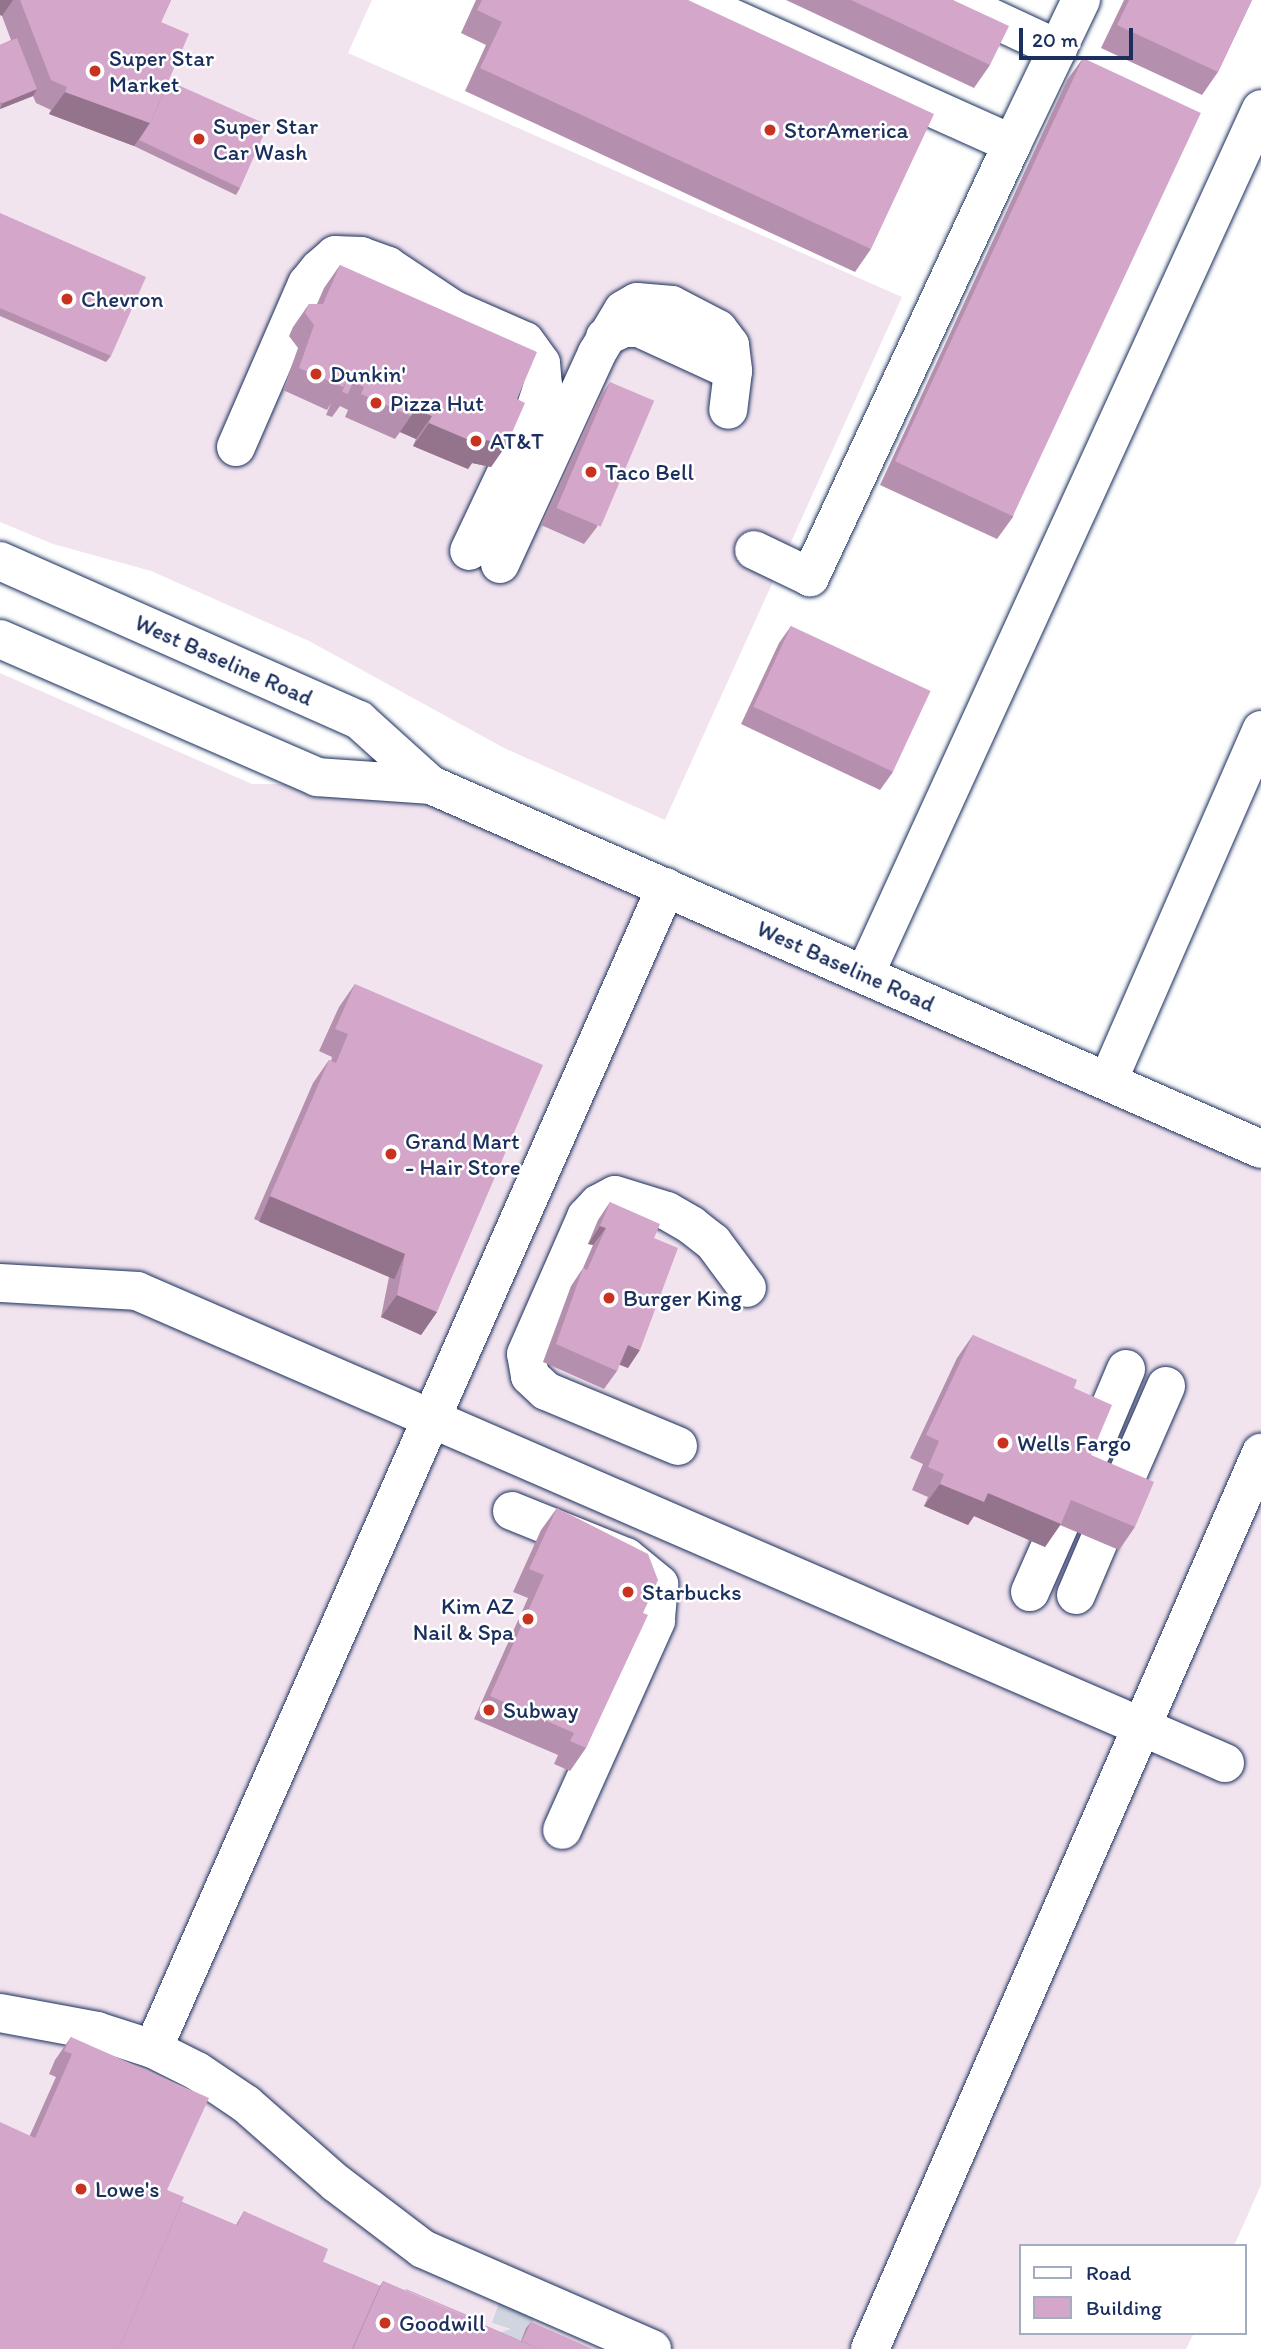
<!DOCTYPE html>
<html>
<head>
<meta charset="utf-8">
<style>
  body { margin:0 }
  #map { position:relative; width:1261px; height:2349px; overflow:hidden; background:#fff; font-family:Itim,sans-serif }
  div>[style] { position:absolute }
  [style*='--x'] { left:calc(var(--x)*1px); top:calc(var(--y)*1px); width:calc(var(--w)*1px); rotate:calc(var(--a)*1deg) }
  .built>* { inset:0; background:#f2e4ef }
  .minor-tunnel>* { height:38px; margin-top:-19px; transform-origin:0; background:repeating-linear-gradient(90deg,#d1d5df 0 38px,transparent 0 57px) }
  .roads { filter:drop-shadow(0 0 2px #1b2f5e) drop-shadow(0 0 2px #1b2f5e) }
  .minor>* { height:38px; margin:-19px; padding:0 19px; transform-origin:19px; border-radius:19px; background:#fff }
  .major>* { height:38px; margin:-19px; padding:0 19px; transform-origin:19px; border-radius:19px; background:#fff }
  .wall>* { inset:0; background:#b58fae }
  .shaded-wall>* { inset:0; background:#94748d; transform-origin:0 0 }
  .building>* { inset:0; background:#d3a6ca; transform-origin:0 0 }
  .dots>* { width:19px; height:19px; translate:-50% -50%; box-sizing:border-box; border:4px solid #fff; border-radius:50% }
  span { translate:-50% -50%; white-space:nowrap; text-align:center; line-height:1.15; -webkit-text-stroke:5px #fff; paint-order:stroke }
  .poi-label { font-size:23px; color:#1b2f5e }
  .left { translate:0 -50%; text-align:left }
  .right { translate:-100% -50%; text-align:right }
  .street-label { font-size:23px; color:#1b2f5e }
  .legend { position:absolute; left:1019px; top:2244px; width:228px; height:91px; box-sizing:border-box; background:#fff; border:2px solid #a4acbf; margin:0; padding:9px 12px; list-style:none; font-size:21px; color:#1b2f5e }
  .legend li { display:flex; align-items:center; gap:14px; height:35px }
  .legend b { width:35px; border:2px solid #a4acbf }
  .scale { position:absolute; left:1019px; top:28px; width:114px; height:32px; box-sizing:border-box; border:4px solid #1b2f5e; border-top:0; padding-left:9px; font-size:21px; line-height:24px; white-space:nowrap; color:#1b2f5e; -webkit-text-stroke:5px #fff; paint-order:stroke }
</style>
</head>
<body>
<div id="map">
  <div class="built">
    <div style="clip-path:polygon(0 0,372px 0,348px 53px,902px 297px,665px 820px,504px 748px,309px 641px,151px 571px,53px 544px,0 522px)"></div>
    <div style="clip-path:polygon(0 673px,252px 784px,431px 785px,1261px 1149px,1261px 2185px,1234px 2246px,1021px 2246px,1021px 2333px,1194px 2333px,1186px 2349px,0 2349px)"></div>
  </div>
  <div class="minor-tunnel">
    <div style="--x:517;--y:2349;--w:21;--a:-109"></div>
    <div style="--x:510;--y:2329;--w:37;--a:-71"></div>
  </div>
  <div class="roads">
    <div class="minor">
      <div style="--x:692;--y:0;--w:351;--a:24.2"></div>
      <div style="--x:1012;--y:144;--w:478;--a:115"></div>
      <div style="--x:810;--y:577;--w:62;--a:-154.3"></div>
      <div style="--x:953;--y:0;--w:116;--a:25"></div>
      <div style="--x:1012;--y:144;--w:160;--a:-64.4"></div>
      <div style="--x:605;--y:337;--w:21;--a:-25"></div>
      <div style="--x:624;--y:328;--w:15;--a:0"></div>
      <div style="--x:639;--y:328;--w:103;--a:24.6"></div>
      <div style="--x:236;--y:447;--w:178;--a:-66.5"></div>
      <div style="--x:307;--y:284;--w:19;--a:-51"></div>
      <div style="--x:319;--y:269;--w:21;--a:-41"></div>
      <div style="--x:335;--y:255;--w:26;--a:2"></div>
      <div style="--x:361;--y:256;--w:29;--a:20"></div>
      <div style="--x:388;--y:266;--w:79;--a:33.7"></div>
      <div style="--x:454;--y:310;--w:77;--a:23.6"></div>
      <div style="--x:525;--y:341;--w:27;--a:54"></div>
      <div style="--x:541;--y:363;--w:22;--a:85"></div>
      <div style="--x:543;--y:385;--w:35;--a:108"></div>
      <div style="--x:532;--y:418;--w:147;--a:115.3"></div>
      <div style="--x:500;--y:564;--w:232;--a:-65.3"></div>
      <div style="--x:597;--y:353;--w:50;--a:-58.8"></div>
      <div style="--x:623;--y:310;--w:16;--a:-30"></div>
      <div style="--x:637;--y:302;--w:35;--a:5"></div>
      <div style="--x:672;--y:305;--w:52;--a:27.6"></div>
      <div style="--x:718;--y:329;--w:20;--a:53"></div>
      <div style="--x:730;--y:345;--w:26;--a:83"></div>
      <div style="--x:733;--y:371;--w:39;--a:97"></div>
      <div style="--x:865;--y:974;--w:951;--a:-65.4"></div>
      <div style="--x:1108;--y:1081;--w:383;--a:-66.4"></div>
      <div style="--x:0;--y:1283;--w:137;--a:3.3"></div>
      <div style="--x:137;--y:1291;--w:1186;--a:23.45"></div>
      <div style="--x:678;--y:1446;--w:143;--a:-157.4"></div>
      <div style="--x:546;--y:1391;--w:22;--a:-137"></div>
      <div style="--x:530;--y:1376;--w:22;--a:-100"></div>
      <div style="--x:526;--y:1354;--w:150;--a:-66.3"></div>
      <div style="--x:586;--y:1217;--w:18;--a:-47"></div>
      <div style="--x:598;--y:1204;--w:19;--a:-28"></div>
      <div style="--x:615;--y:1195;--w:54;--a:17.1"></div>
      <div style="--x:667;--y:1211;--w:28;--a:30"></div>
      <div style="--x:691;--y:1225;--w:28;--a:38"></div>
      <div style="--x:713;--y:1242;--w:57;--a:53.5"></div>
      <div style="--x:1091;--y:1452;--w:90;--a:-67.1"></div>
      <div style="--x:1118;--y:1496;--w:120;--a:-66.4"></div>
      <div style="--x:512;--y:1511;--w:123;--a:22"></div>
      <div style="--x:626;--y:1557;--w:43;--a:39.3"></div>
      <div style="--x:659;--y:1584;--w:37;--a:95"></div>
      <div style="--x:656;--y:1621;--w:229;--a:114.2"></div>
      <div style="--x:1030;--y:1592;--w:74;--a:-66.2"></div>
      <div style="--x:1076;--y:1595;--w:59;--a:-66.9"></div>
      <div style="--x:0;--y:2013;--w:99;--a:10.5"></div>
      <div style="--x:97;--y:2031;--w:59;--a:17.8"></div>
      <div style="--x:153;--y:2049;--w:49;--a:26.6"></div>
      <div style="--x:197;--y:2071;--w:59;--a:34"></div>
      <div style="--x:246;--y:2104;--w:120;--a:41.3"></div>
      <div style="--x:336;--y:2183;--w:109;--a:37.2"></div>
      <div style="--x:423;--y:2249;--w:250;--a:23.6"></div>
      <div style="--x:153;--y:2049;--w:1270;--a:-66.18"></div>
      <div style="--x:870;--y:2349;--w:978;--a:-66.42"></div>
    </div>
    <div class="major">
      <div style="--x:0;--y:561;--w:393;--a:23.9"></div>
      <div style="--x:359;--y:720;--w:97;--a:42.1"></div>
      <div style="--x:431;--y:785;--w:906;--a:23.68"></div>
      <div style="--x:0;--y:639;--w:346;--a:23.5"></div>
      <div style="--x:317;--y:777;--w:114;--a:4"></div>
    </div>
  </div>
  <div class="wall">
    <div style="clip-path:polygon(0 0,171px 0,161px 22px,169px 81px,240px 188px,236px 195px,134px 146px,49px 114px,51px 110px,36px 103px,33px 96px,0 109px,0 45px,11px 40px,2px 16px)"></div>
    <div style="clip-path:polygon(476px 0,688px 0,871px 249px,855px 272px,465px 91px,486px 45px,461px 33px)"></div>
    <div style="clip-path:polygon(786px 0,953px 0,990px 65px,974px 88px)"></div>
    <div style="clip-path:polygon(1124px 0,1252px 0,1218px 72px,1202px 95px,1101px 48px)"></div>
    <div style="clip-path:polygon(1083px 58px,1013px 517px,997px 539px,880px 485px,1067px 80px)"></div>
    <div style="clip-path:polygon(0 213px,111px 356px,106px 362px,0 316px)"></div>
    <div style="clip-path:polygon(340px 265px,517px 399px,507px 444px,491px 467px,472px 463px,468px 469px,413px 446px,416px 439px,400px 432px,395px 439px,345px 417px,348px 410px,340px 406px,332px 417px,326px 415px,331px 403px,327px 410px,283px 390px,298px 348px,289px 336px,293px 327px,309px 304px,317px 304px,324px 288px)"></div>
    <div style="clip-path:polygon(610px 382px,597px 527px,584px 544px,541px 525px,598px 400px)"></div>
    <div style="clip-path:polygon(791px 626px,893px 772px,880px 790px,741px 724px,779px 643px)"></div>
    <div style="clip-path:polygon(355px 984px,437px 1312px,421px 1335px,381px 1317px,389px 1277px,254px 1219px,313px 1083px,329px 1060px,331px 1061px,332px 1057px,319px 1051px,339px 1007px)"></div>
    <div style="clip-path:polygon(610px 1202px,654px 1238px,628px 1368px,619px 1364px,617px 1371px,604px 1389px,543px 1362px,571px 1286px,583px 1268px,593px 1245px,588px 1244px,598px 1220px)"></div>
    <div style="clip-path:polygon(973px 1335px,1074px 1388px,1091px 1455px,1135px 1527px,1119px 1550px,1060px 1525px,1045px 1547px,974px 1516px,968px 1525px,924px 1506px,928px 1497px,912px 1490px,923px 1464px,910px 1458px,957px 1358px)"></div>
    <div style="clip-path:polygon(557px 1508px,643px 1613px,586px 1748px,570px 1771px,554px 1764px,558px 1755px,474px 1719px,528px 1598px,513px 1592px,541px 1530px)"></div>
    <div style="clip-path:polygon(71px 2037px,167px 2190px,182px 2202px,236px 2225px,244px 2211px,323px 2262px,380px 2286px,383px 2281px,521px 2341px,526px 2328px,531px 2322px,592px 2349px,0 2349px,30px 2135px,56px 2077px,49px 2074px,55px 2060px)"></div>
  </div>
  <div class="shaded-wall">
    <div style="clip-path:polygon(0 0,13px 0,2px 16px,0 15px)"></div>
    <div style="clip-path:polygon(37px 89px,33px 96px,0 109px,3px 103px)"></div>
    <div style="clip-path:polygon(65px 92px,150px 123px,134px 146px,49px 114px)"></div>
    <div style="clip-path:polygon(414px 409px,432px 416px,416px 439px,400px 432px,411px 416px)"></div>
    <div style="clip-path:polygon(429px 423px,486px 440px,507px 444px,491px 467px,472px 463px,468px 469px,413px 446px)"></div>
    <div style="left:270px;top:1196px;width:147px;height:28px;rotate:23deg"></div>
    <div style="clip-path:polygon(600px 1226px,606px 1228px,593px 1245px,588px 1244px)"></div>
    <div style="clip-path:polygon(397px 1295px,437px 1312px,421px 1335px,381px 1317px)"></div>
    <div style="clip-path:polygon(628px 1345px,640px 1350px,628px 1368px,615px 1363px)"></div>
    <div style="clip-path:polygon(940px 1484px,988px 1493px,1061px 1524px,1045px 1547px,974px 1516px,968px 1525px,924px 1506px)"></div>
  </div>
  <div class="building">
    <div style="clip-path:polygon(20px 0,171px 0,161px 22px,189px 34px,150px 123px,65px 92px,67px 87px,51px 80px)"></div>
    <div style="clip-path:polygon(482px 0,688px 0,934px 114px,871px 249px,480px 68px,502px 22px,477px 10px)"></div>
    <div style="clip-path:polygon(851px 0,953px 0,1009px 26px,990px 65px)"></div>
    <div style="clip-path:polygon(1129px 0,1252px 0,1218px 72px,1117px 25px)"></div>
    <div style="clip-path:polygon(17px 38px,37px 89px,3px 103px,0 102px,0 45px)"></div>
    <div style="left:1083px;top:58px;width:130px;height:445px;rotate:25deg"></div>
    <div style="clip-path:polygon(169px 81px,268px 125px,240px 188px,139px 140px,150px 123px)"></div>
    <div style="clip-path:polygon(0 213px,146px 277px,111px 356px,0 308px)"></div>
    <div style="clip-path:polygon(340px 265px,537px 352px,517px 399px,525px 403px,507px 444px,486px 440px,483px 446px,429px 423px,432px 416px,414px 409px,411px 416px,361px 394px,364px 387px,353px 382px,348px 394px,342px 392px,347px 380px,343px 387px,299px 368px,314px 325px,305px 313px,309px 304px,323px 304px)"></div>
    <div style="left:610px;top:382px;width:48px;height:137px;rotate:23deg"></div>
    <div style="left:791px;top:626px;width:154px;height:89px;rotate:25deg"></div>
    <div style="clip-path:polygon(355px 984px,543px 1065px,437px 1312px,397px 1295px,405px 1254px,270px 1196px,329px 1060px,336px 1063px,348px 1034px,335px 1029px)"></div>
    <div style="clip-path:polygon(610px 1202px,660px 1224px,654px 1238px,678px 1248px,640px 1350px,628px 1345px,617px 1371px,556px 1344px,583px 1268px,587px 1270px,606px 1228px,600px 1226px)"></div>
    <div style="clip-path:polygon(973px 1335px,1077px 1380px,1074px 1388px,1112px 1405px,1091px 1455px,1154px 1482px,1135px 1527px,1071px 1500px,1061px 1524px,988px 1493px,984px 1502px,940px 1484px,944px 1474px,928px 1467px,939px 1441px,926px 1435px)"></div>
    <div style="clip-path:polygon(557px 1508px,648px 1554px,658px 1580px,643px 1613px,648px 1615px,586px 1748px,570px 1741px,574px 1733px,490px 1696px,544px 1575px,529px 1569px)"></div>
    <div style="clip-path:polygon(71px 2037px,209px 2098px,167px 2190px,184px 2197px,119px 2349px,0 2349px,0 2122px,35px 2138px,72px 2054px,64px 2051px)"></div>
    <div style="clip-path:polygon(182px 2202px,380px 2286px,352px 2349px,119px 2349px)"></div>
    <div style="clip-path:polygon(244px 2211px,328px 2249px,323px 2262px,237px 2226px)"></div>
    <div style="clip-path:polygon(383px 2281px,539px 2349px,353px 2349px)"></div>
    <div style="clip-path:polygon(406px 2289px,479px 2320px,478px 2322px,405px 2290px)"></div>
    <div style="clip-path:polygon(531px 2322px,592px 2349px,539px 2349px,522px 2341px)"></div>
  </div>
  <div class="dots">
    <div style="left:95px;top:71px;background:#c8321e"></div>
    <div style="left:770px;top:130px;background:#c8321e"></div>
    <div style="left:199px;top:139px;background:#c8321e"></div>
    <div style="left:67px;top:299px;background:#c8321e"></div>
    <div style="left:316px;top:374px;background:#c8321e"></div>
    <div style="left:376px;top:403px;background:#c8321e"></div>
    <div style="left:476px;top:441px;background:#c8321e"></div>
    <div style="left:591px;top:472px;background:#c8321e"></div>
    <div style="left:391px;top:1154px;background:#c8321e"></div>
    <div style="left:609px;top:1298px;background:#c8321e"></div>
    <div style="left:1003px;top:1443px;background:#c8321e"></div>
    <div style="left:628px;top:1592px;background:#c8321e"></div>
    <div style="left:528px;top:1619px;background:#c8321e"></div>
    <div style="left:489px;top:1710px;background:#c8321e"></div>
    <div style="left:81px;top:2189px;background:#c8321e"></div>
    <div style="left:385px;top:2323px;background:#c8321e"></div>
  </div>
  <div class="poi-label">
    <span class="left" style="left:109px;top:71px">Super Star<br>Market</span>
    <span class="left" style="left:213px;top:139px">Super Star<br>Car Wash</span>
    <span class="left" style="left:784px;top:130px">StorAmerica</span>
    <span class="left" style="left:81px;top:299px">Chevron</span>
    <span class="left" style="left:330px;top:374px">Dunkin'</span>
    <span class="left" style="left:390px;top:403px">Pizza Hut</span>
    <span class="left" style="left:490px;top:441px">AT&amp;T</span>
    <span class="left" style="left:605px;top:472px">Taco Bell</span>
    <span class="left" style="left:405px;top:1154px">Grand Mart<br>- Hair Store</span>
    <span class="left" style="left:623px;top:1298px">Burger King</span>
    <span class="left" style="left:1017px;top:1443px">Wells Fargo</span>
    <span class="left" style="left:642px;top:1592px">Starbucks</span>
    <span class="right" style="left:514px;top:1619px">Kim AZ<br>Nail &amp; Spa</span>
    <span class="left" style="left:503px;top:1710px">Subway</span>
    <span class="left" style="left:95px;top:2189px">Lowe's</span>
    <span class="left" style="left:399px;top:2323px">Goodwill</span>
  </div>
  <div class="street-label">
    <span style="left:224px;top:660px;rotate:24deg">West Baseline Road</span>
    <span style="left:846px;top:966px;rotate:24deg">West Baseline Road</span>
  </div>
  <ul class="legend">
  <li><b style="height:9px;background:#fff"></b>Road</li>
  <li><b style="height:19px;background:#d3a6ca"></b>Building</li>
  </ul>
  <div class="scale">20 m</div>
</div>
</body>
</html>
